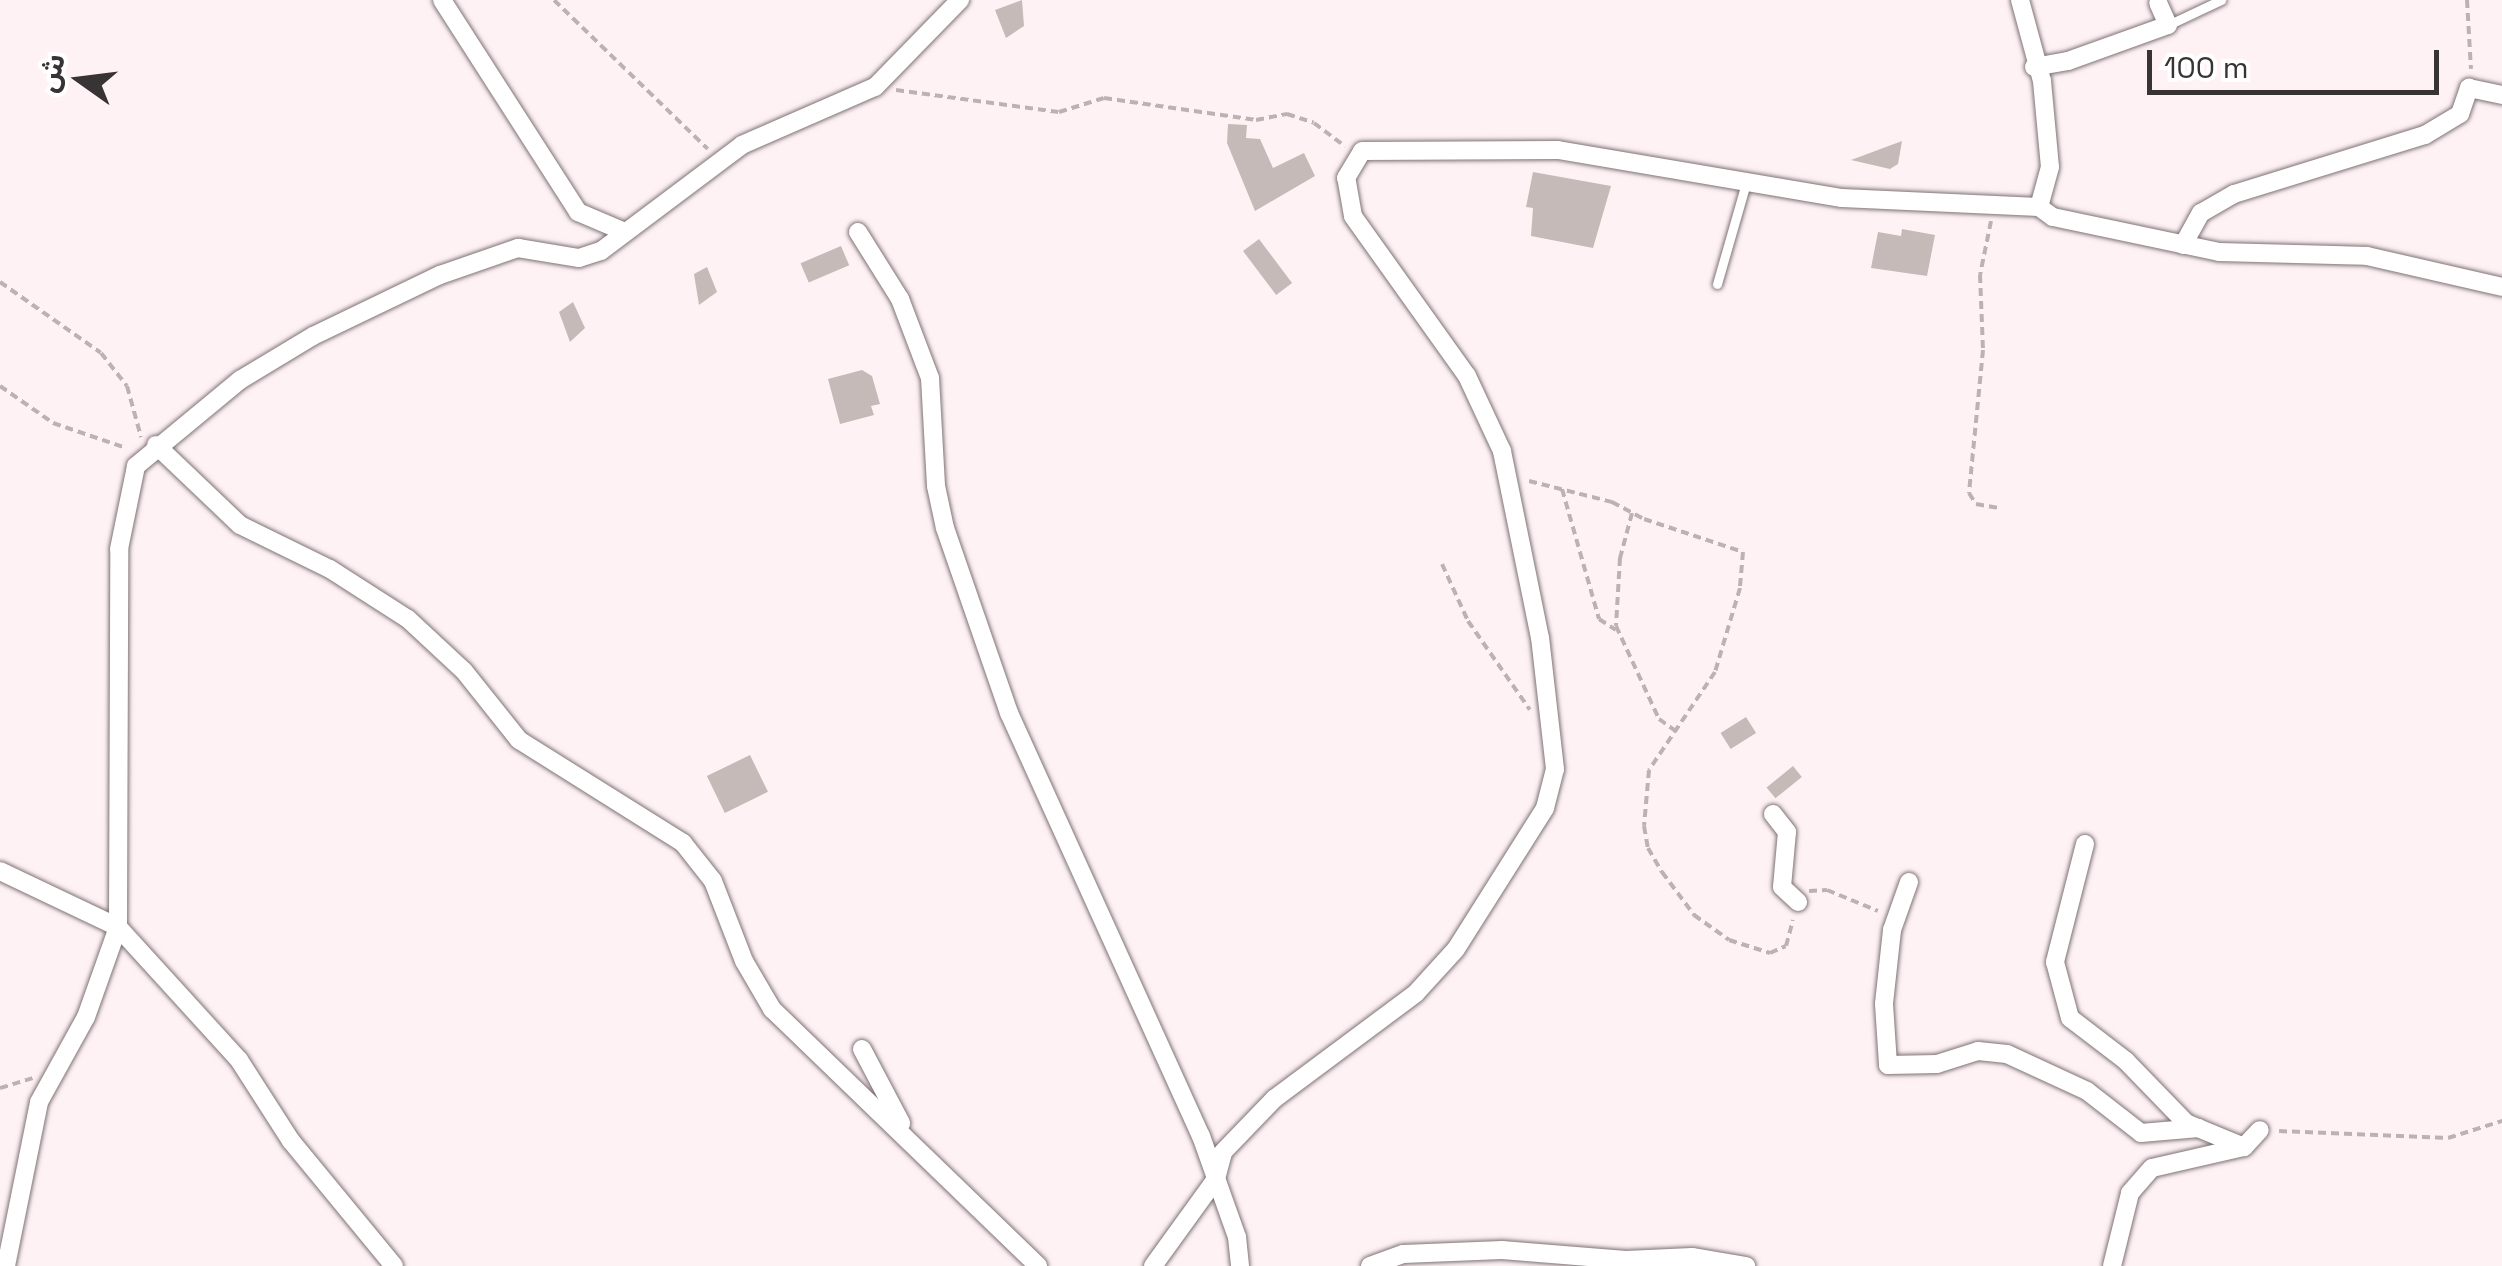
<!DOCTYPE html>
<html>
<head>
<meta charset="utf-8">
<style>
  body { margin:0 }
  #map { position:relative; width:2502px; height:1266px; overflow:hidden; background:#fff2f5; font-family:"Space Grotesk","Noto Sans Arabic",sans-serif }
  div>[style] { position:absolute }
  [style*='--x'] { left:calc(var(--x)*1px); top:calc(var(--y)*1px); width:calc(var(--w)*1px); rotate:calc(var(--a)*1deg) }
  .building>* { inset:0; background:#c6bab8; transform-origin:0 0 }
  .path>* { height:4px; margin-top:-2px; transform-origin:0; background:repeating-linear-gradient(90deg,#bcb2b4 0 8px,transparent 0 13px) }
  .roads { filter:drop-shadow(0 0 2px #7d7275) drop-shadow(0 0 2px #7d7275) }
  .lane>* { height:9px; margin:-4.5px; padding:0 4.5px; transform-origin:4.5px; border-radius:4.5px; background:#fff }
  .street>* { height:18px; margin:-9px; padding:0 9px; transform-origin:9px; border-radius:9px; background:#fff }
  span { translate:-50% -50%; white-space:nowrap; text-align:center; line-height:1.15; -webkit-text-stroke:9px #fff; paint-order:stroke }
  .north { position:absolute; left:30px; top:30px; width:100px; height:100px; -webkit-text-stroke:8px #fff; paint-order:stroke; rotate:284deg; font-size:28px; font-weight:700; line-height:40px; text-align:center; color:#383334 }
  .north::after { content:''; display:block; margin:auto; width:35px; height:45px; background:#383334; clip-path:polygon(50% 0,100% 100%,50% 72%,0 100%) }
  .scale { position:absolute; left:2147px; top:50px; width:292px; height:45px; box-sizing:border-box; border:5px solid #383334; border-top:0; padding-left:12px; font-size:30px; line-height:35px; white-space:nowrap; color:#383334; -webkit-text-stroke:8px #fff; paint-order:stroke }
</style>
</head>
<body>
<div id="map">
  <div class="building">
    <div style="clip-path:polygon(1022px 0,1024px 26px,1006px 38px,995px 10px)"></div>
    <div style="clip-path:polygon(1228px 124px,1247px 125px,1246px 138px,1260px 139px,1273px 168px,1304px 153px,1315px 176px,1255px 211px,1227px 143px)"></div>
    <div style="clip-path:polygon(1902px 141px,1898px 164px,1890px 169px,1851px 160px)"></div>
    <div style="clip-path:polygon(1533px 172px,1611px 186px,1593px 248px,1531px 236px,1533px 208px,1526px 207px)"></div>
    <div style="clip-path:polygon(1902px 229px,1935px 235px,1927px 276px,1871px 268px,1878px 232px,1901px 236px)"></div>
    <div style="left:1259px;top:239px;width:55px;height:20px;rotate:53deg"></div>
    <div style="left:841px;top:246px;width:21px;height:44px;rotate:67deg"></div>
    <div style="clip-path:polygon(707px 267px,717px 292px,699px 305px,694px 274px)"></div>
    <div style="clip-path:polygon(573px 302px,585px 328px,570px 342px,559px 312px)"></div>
    <div style="clip-path:polygon(862px 370px,872px 376px,880px 404px,871px 406px,874px 415px,840px 424px,828px 379px)"></div>
    <div style="left:1746px;top:717px;width:19px;height:30px;rotate:58deg"></div>
    <div style="left:750px;top:755px;width:41px;height:48px;rotate:64deg"></div>
    <div style="left:1793px;top:766px;width:14px;height:34px;rotate:51deg"></div>
  </div>
  <div class="path">
    <div style="--x:554;--y:0;--w:214;--a:44.1"></div>
    <div style="--x:2467;--y:0;--w:69;--a:86.7"></div>
    <div style="--x:896;--y:90;--w:164;--a:7.7"></div>
    <div style="--x:1059;--y:112;--w:47;--a:-17.3"></div>
    <div style="--x:1104;--y:98;--w:154;--a:8.2"></div>
    <div style="--x:1256;--y:120;--w:32;--a:-11"></div>
    <div style="--x:1287;--y:114;--w:28;--a:18"></div>
    <div style="--x:1314;--y:123;--w:39;--a:37"></div>
    <div style="--x:1991;--y:221;--w:55;--a:101.5"></div>
    <div style="--x:1980;--y:275;--w:75;--a:87.7"></div>
    <div style="--x:1983;--y:350;--w:144;--a:95.6"></div>
    <div style="--x:1969;--y:493;--w:13;--a:58"></div>
    <div style="--x:1976;--y:504;--w:23;--a:10"></div>
    <div style="--x:0;--y:282;--w:123;--a:35.1"></div>
    <div style="--x:101;--y:353;--w:42;--a:51.8"></div>
    <div style="--x:127;--y:386;--w:53;--a:74.6"></div>
    <div style="--x:0;--y:386;--w:65;--a:34.9"></div>
    <div style="--x:53;--y:423;--w:77;--a:18.9"></div>
    <div style="--x:1529;--y:481;--w:86;--a:14.2"></div>
    <div style="--x:1612;--y:502;--w:36;--a:28"></div>
    <div style="--x:1644;--y:519;--w:104;--a:18.4"></div>
    <div style="--x:1743;--y:552;--w:36;--a:95"></div>
    <div style="--x:1740;--y:588;--w:88;--a:106.6"></div>
    <div style="--x:1715;--y:672;--w:118;--a:124"></div>
    <div style="--x:1649;--y:770;--w:56;--a:95.1"></div>
    <div style="--x:1644;--y:826;--w:22;--a:80"></div>
    <div style="--x:1648;--y:848;--w:28;--a:60"></div>
    <div style="--x:1662;--y:872;--w:54;--a:53.3"></div>
    <div style="--x:1694;--y:915;--w:43;--a:35.5"></div>
    <div style="--x:1729;--y:940;--w:43;--a:17.6"></div>
    <div style="--x:1770;--y:953;--w:17;--a:-24"></div>
    <div style="--x:1786;--y:946;--w:27;--a:-75"></div>
    <div style="--x:1562;--y:489;--w:135;--a:74.1"></div>
    <div style="--x:1599;--y:619;--w:20;--a:33"></div>
    <div style="--x:1632;--y:513;--w:47;--a:104.9"></div>
    <div style="--x:1620;--y:558;--w:68;--a:93.4"></div>
    <div style="--x:1616;--y:626;--w:102;--a:65.2"></div>
    <div style="--x:1659;--y:719;--w:22;--a:36"></div>
    <div style="--x:1442;--y:564;--w:63;--a:65.5"></div>
    <div style="--x:1468;--y:621;--w:108;--a:55.1"></div>
    <div style="--x:1809;--y:891;--w:18;--a:-3"></div>
    <div style="--x:1827;--y:890;--w:55;--a:22.4"></div>
    <div style="--x:0;--y:1088;--w:34;--a:-17"></div>
    <div style="--x:2279;--y:1131;--w:169;--a:2.4"></div>
    <div style="--x:2448;--y:1138;--w:57;--a:-17.5"></div>
  </div>
  <div class="roads">
    <div class="lane">
      <div style="--x:2168;--y:25;--w:59;--a:-25.3"></div>
      <div style="--x:1717;--y:284;--w:105;--a:-74"></div>
    </div>
    <div class="street">
      <div style="--x:442;--y:0;--w:252;--a:57.3"></div>
      <div style="--x:578;--y:212;--w:51;--a:23.1"></div>
      <div style="--x:2020;--y:0;--w:84;--a:74.8"></div>
      <div style="--x:2042;--y:81;--w:86;--a:84.7"></div>
      <div style="--x:2050;--y:167;--w:41;--a:105.4"></div>
      <div style="--x:2034;--y:67;--w:35;--a:-10"></div>
      <div style="--x:2068;--y:61;--w:106;--a:-19.8"></div>
      <div style="--x:2168;--y:25;--w:24;--a:-114"></div>
      <div style="--x:858;--y:232;--w:79;--a:57.9"></div>
      <div style="--x:900;--y:299;--w:85;--a:69.2"></div>
      <div style="--x:930;--y:378;--w:108;--a:86.8"></div>
      <div style="--x:936;--y:486;--w:43;--a:77.9"></div>
      <div style="--x:945;--y:528;--w:196;--a:70.9"></div>
      <div style="--x:1009;--y:713;--w:465;--a:65.6"></div>
      <div style="--x:1201;--y:1136;--w:107;--a:70.4"></div>
      <div style="--x:1237;--y:1237;--w:29;--a:84"></div>
      <div style="--x:2183;--y:245;--w:37;--a:-61"></div>
      <div style="--x:2201;--y:213;--w:38;--a:-30"></div>
      <div style="--x:2234;--y:194;--w:200;--a:-17.2"></div>
      <div style="--x:2425;--y:135;--w:41;--a:-31"></div>
      <div style="--x:2460;--y:114;--w:28;--a:-71"></div>
      <div style="--x:2469;--y:88;--w:34;--a:12"></div>
      <div style="--x:156;--y:445;--w:116;--a:43.6"></div>
      <div style="--x:240;--y:525;--w:100;--a:26.1"></div>
      <div style="--x:330;--y:569;--w:93;--a:32.7"></div>
      <div style="--x:408;--y:619;--w:76;--a:42.9"></div>
      <div style="--x:464;--y:671;--w:88;--a:51.4"></div>
      <div style="--x:519;--y:740;--w:194;--a:32.1"></div>
      <div style="--x:683;--y:843;--w:48;--a:51.7"></div>
      <div style="--x:713;--y:881;--w:86;--a:68.8"></div>
      <div style="--x:744;--y:961;--w:56;--a:59.7"></div>
      <div style="--x:772;--y:1009;--w:370;--a:44"></div>
      <div style="--x:1773;--y:814;--w:23;--a:52"></div>
      <div style="--x:1787;--y:832;--w:55;--a:95.2"></div>
      <div style="--x:1782;--y:887;--w:22;--a:43"></div>
      <div style="--x:2085;--y:844;--w:122;--a:104.3"></div>
      <div style="--x:2055;--y:962;--w:58;--a:75"></div>
      <div style="--x:2070;--y:1018;--w:71;--a:37.5"></div>
      <div style="--x:2126;--y:1061;--w:86;--a:45.9"></div>
      <div style="--x:2186;--y:1123;--w:63;--a:22.5"></div>
      <div style="--x:0;--y:871;--w:131;--a:25.4"></div>
      <div style="--x:118;--y:927;--w:180;--a:47.7"></div>
      <div style="--x:239;--y:1060;--w:96;--a:57.3"></div>
      <div style="--x:291;--y:1141;--w:162;--a:50.5"></div>
      <div style="--x:1909;--y:882;--w:51;--a:109.5"></div>
      <div style="--x:1892;--y:930;--w:74;--a:96.2"></div>
      <div style="--x:1884;--y:1004;--w:61;--a:86.2"></div>
      <div style="--x:1888;--y:1065;--w:49;--a:-1.2"></div>
      <div style="--x:1937;--y:1064;--w:43;--a:-17.6"></div>
      <div style="--x:1978;--y:1051;--w:29;--a:6"></div>
      <div style="--x:2007;--y:1054;--w:88;--a:24.8"></div>
      <div style="--x:2087;--y:1091;--w:68;--a:37.9"></div>
      <div style="--x:2141;--y:1133;--w:58;--a:-4.9"></div>
      <div style="--x:862;--y:1049;--w:84;--a:62.2"></div>
      <div style="--x:6;--y:1266;--w:167;--a:-78.6"></div>
      <div style="--x:39;--y:1102;--w:97;--a:-61.1"></div>
      <div style="--x:86;--y:1017;--w:96;--a:-70.4"></div>
      <div style="--x:118;--y:927;--w:378;--a:-89.8"></div>
      <div style="--x:119;--y:549;--w:85;--a:-78.4"></div>
      <div style="--x:136;--y:466;--w:135;--a:-39.6"></div>
      <div style="--x:240;--y:380;--w:85;--a:-31.1"></div>
      <div style="--x:313;--y:336;--w:141;--a:-25.7"></div>
      <div style="--x:440;--y:275;--w:83;--a:-19.1"></div>
      <div style="--x:518;--y:248;--w:62;--a:9.3"></div>
      <div style="--x:579;--y:258;--w:23;--a:-18"></div>
      <div style="--x:601;--y:251;--w:176;--a:-36.9"></div>
      <div style="--x:742;--y:145;--w:145;--a:-23.6"></div>
      <div style="--x:875;--y:87;--w:122;--a:-45.7"></div>
      <div style="--x:1153;--y:1266;--w:107;--a:-54.1"></div>
      <div style="--x:1216;--y:1179;--w:28;--a:-75"></div>
      <div style="--x:1223;--y:1152;--w:74;--a:-46.1"></div>
      <div style="--x:1274;--y:1099;--w:177;--a:-36.7"></div>
      <div style="--x:1416;--y:993;--w:59;--a:-47.7"></div>
      <div style="--x:1456;--y:949;--w:167;--a:-57.7"></div>
      <div style="--x:1545;--y:808;--w:40;--a:-75.6"></div>
      <div style="--x:1555;--y:769;--w:132;--a:-96.5"></div>
      <div style="--x:1540;--y:638;--w:191;--a:-101.5"></div>
      <div style="--x:1502;--y:451;--w:83;--a:-115"></div>
      <div style="--x:1467;--y:376;--w:196;--a:-125.5"></div>
      <div style="--x:1353;--y:216;--w:39;--a:-100"></div>
      <div style="--x:1346;--y:178;--w:31;--a:-59"></div>
      <div style="--x:1362;--y:151;--w:196;--a:-0.3"></div>
      <div style="--x:1558;--y:150;--w:288;--a:9.6"></div>
      <div style="--x:1842;--y:198;--w:197;--a:2.6"></div>
      <div style="--x:2039;--y:207;--w:17;--a:36"></div>
      <div style="--x:2053;--y:217;--w:170;--a:11.9"></div>
      <div style="--x:2219;--y:252;--w:148;--a:1.5"></div>
      <div style="--x:2367;--y:256;--w:139;--a:12.9"></div>
      <div style="--x:1370;--y:1266;--w:35;--a:-20"></div>
      <div style="--x:1403;--y:1254;--w:99;--a:-2.3"></div>
      <div style="--x:1502;--y:1250;--w:124;--a:4.6"></div>
      <div style="--x:1626;--y:1260;--w:66;--a:-2.6"></div>
      <div style="--x:1692;--y:1257;--w:55;--a:9.5"></div>
      <div style="--x:2112;--y:1266;--w:75;--a:-76.1"></div>
      <div style="--x:2130;--y:1193;--w:33;--a:-49"></div>
      <div style="--x:2152;--y:1168;--w:94;--a:-12.9"></div>
      <div style="--x:2244;--y:1147;--w:23;--a:-47"></div>
    </div>
  </div>
  <div class="north">ش</div>
  <div class="scale">100 m</div>
</div>
</body>
</html>
